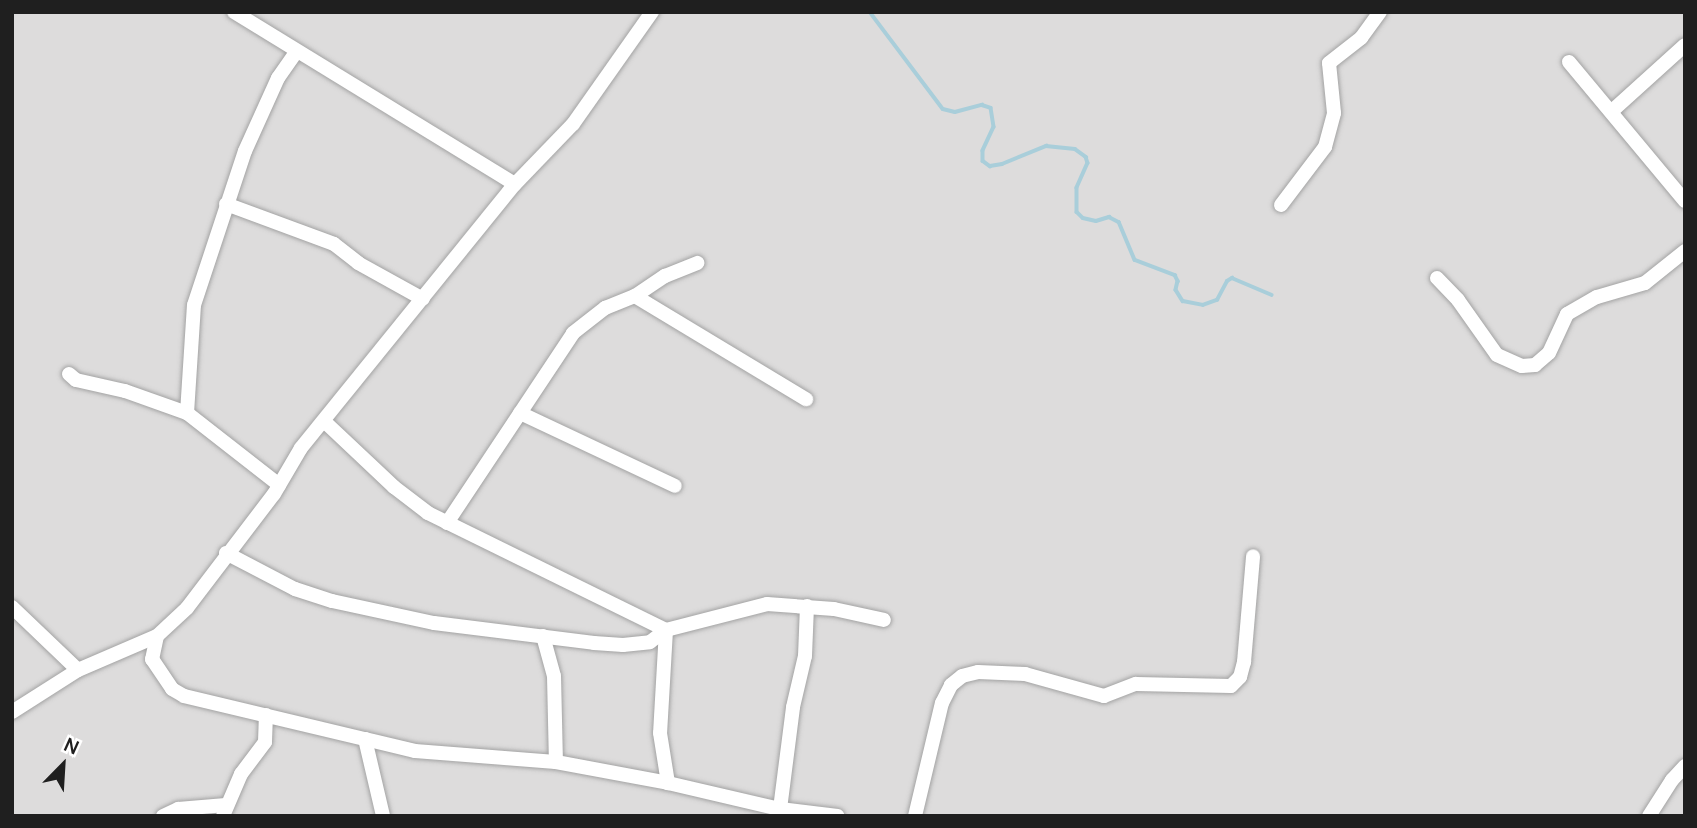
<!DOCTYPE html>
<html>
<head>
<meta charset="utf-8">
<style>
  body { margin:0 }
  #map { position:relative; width:1697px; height:828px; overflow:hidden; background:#efece6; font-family:Manrope,sans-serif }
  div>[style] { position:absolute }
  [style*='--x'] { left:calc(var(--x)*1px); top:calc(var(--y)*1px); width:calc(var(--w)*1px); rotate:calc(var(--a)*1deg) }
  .residential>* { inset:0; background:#dddcdc; transform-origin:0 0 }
  .stream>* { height:3.5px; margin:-1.75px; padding:0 1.75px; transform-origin:1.75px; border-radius:1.75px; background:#a9ceda }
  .roads { filter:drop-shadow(0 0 2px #a3a3a3) drop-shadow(0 0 2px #a3a3a3) }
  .minor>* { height:14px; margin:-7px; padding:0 7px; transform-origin:7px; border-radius:7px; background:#fff }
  span { translate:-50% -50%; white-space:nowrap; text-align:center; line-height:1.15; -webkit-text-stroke:7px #fff; paint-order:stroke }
  .frame { position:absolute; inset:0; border:14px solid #1f1f1f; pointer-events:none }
  .north { position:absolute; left:28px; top:730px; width:70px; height:70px; -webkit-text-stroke:5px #fff; paint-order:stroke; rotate:24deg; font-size:19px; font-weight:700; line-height:28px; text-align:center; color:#1f1f1f }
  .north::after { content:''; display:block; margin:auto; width:24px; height:32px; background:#1f1f1f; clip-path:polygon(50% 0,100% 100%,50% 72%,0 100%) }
</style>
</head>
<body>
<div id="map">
  <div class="residential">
    <div style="left:12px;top:12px;width:1673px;height:804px"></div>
  </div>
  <div class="stream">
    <div style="--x:870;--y:12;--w:121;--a:53"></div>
    <div style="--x:943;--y:109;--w:12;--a:14"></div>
    <div style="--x:955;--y:112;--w:28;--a:-15"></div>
    <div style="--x:982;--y:105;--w:9;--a:18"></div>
    <div style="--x:991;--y:108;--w:19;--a:81"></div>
    <div style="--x:994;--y:127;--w:26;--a:115"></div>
    <div style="--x:983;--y:151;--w:10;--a:90"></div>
    <div style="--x:983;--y:161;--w:9;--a:36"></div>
    <div style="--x:990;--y:166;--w:12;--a:-9"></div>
    <div style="--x:1002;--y:164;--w:48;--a:-22.2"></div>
    <div style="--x:1046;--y:146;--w:29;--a:6"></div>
    <div style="--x:1075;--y:149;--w:14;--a:36"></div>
    <div style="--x:1086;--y:157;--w:6;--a:72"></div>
    <div style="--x:1088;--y:163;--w:27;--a:114"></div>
    <div style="--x:1077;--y:188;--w:24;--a:90"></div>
    <div style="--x:1077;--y:212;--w:8;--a:45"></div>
    <div style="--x:1083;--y:218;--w:13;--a:13"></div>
    <div style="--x:1096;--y:221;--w:14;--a:-17"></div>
    <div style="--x:1109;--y:217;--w:11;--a:27"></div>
    <div style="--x:1119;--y:222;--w:41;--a:67.2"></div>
    <div style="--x:1135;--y:260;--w:43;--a:20.6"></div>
    <div style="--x:1175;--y:275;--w:7;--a:63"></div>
    <div style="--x:1178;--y:281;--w:9;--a:103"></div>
    <div style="--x:1176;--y:290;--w:13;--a:58"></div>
    <div style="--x:1183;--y:301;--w:20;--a:11"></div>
    <div style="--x:1203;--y:305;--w:15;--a:-20"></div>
    <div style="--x:1217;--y:300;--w:21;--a:-62"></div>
    <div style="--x:1227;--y:281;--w:6;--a:-31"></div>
    <div style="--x:1232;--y:278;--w:43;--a:23"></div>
  </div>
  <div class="roads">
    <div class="minor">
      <div style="--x:234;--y:12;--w:329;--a:31.5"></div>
      <div style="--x:1569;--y:62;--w:181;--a:50.2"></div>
      <div style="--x:1612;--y:111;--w:98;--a:-42.1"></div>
      <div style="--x:226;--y:204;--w:115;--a:20.3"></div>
      <div style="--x:334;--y:244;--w:31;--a:38"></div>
      <div style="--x:358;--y:263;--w:74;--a:29"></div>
      <div style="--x:1281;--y:205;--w:73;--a:-52.8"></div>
      <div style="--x:1325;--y:147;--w:35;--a:-75"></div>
      <div style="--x:1334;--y:113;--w:50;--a:-95.7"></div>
      <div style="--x:1329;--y:63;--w:41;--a:-38"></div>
      <div style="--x:1361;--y:38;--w:32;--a:-54"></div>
      <div style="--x:1437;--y:278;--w:30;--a:46"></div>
      <div style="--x:1458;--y:300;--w:67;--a:54.7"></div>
      <div style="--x:1497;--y:355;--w:27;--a:24"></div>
      <div style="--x:1522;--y:366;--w:13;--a:-4"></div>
      <div style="--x:1535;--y:365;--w:18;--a:-41"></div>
      <div style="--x:1549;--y:353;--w:43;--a:-65.2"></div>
      <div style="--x:1567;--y:314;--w:34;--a:-30"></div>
      <div style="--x:1597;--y:297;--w:50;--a:-16.3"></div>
      <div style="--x:1645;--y:283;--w:51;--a:-38.7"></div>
      <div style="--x:635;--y:296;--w:200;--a:31.1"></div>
      <div style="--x:69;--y:374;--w:9;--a:41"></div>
      <div style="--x:76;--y:380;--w:50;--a:12.7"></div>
      <div style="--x:125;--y:391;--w:66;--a:19.5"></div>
      <div style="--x:187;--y:413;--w:117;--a:38"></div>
      <div style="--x:187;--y:413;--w:108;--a:-86.3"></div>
      <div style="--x:194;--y:305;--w:162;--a:-71.7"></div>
      <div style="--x:245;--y:151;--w:80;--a:-65.7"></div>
      <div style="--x:278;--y:78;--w:32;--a:-55"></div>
      <div style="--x:520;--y:413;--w:171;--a:25.2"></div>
      <div style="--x:325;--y:422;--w:95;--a:43.3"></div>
      <div style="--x:394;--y:487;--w:43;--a:37.4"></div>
      <div style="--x:428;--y:513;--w:265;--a:26.2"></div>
      <div style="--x:666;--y:630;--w:103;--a:93.3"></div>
      <div style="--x:660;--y:733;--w:51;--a:80.9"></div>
      <div style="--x:447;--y:523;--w:228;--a:-56.4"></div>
      <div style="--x:573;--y:333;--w:41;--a:-38"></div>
      <div style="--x:605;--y:308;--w:32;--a:-22"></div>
      <div style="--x:635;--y:296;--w:36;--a:-34"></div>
      <div style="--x:665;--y:276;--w:35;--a:-22"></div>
      <div style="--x:226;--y:553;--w:78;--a:27.6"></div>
      <div style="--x:295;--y:589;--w:39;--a:18"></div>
      <div style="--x:332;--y:601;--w:104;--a:12.2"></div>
      <div style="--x:434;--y:623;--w:161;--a:7.1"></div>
      <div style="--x:594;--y:643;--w:29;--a:4"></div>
      <div style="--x:623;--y:645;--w:27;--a:-6"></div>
      <div style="--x:650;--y:642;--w:20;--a:-37"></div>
      <div style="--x:666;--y:630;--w:104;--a:-14.4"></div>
      <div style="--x:767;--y:604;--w:67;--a:4.3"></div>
      <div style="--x:834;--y:609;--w:51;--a:12.4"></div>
      <div style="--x:12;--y:607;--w:91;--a:43.7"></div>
      <div style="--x:157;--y:636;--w:24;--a:102"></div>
      <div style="--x:152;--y:659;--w:36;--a:56"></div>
      <div style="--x:172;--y:689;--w:14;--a:30"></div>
      <div style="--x:184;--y:696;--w:186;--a:13.4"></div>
      <div style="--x:365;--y:739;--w:79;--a:76.8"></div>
      <div style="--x:543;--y:636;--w:41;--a:74.6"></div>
      <div style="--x:554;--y:676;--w:86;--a:88.7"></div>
      <div style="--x:12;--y:712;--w:78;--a:-32.5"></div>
      <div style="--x:78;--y:670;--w:86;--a:-23.3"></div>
      <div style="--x:157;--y:636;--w:41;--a:-43"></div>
      <div style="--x:187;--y:608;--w:143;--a:-52.7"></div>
      <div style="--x:274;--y:494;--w:53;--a:-59.6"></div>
      <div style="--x:301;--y:448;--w:340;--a:-51"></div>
      <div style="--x:515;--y:184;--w:83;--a:-46"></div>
      <div style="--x:573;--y:124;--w:137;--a:-54.8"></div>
      <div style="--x:365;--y:739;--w:51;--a:13.5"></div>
      <div style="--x:415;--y:751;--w:141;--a:4.5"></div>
      <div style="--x:556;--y:762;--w:114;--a:10.6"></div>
      <div style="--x:668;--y:783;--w:115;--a:13.1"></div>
      <div style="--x:780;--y:809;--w:58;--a:6.9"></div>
      <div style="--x:780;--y:809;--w:103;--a:-82.7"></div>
      <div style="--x:793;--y:707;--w:52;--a:-76.8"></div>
      <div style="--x:805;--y:656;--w:50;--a:-87.7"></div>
      <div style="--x:163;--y:816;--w:17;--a:-25"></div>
      <div style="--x:178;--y:809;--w:48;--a:-4.8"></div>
      <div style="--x:223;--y:816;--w:46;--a:-66.8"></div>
      <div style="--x:241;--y:774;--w:40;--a:-53"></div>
      <div style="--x:265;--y:742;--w:27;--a:-88"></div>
      <div style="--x:915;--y:816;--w:116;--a:-76.6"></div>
      <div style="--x:942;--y:703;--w:20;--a:-63"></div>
      <div style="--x:951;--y:685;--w:14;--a:-39"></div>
      <div style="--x:962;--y:676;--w:16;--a:-14"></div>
      <div style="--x:978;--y:672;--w:47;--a:2.4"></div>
      <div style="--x:1025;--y:674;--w:82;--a:15.6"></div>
      <div style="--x:1104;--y:696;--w:34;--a:-21"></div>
      <div style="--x:1136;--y:684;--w:95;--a:1.2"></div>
      <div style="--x:1231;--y:686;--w:13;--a:-45"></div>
      <div style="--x:1240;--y:677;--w:16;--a:-75"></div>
      <div style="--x:1244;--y:662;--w:106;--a:-85.1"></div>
      <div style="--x:1649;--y:816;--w:43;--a:-57.4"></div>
      <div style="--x:1672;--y:780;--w:19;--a:-47"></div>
    </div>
  </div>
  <div class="frame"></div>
  <div class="north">N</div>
</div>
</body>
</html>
